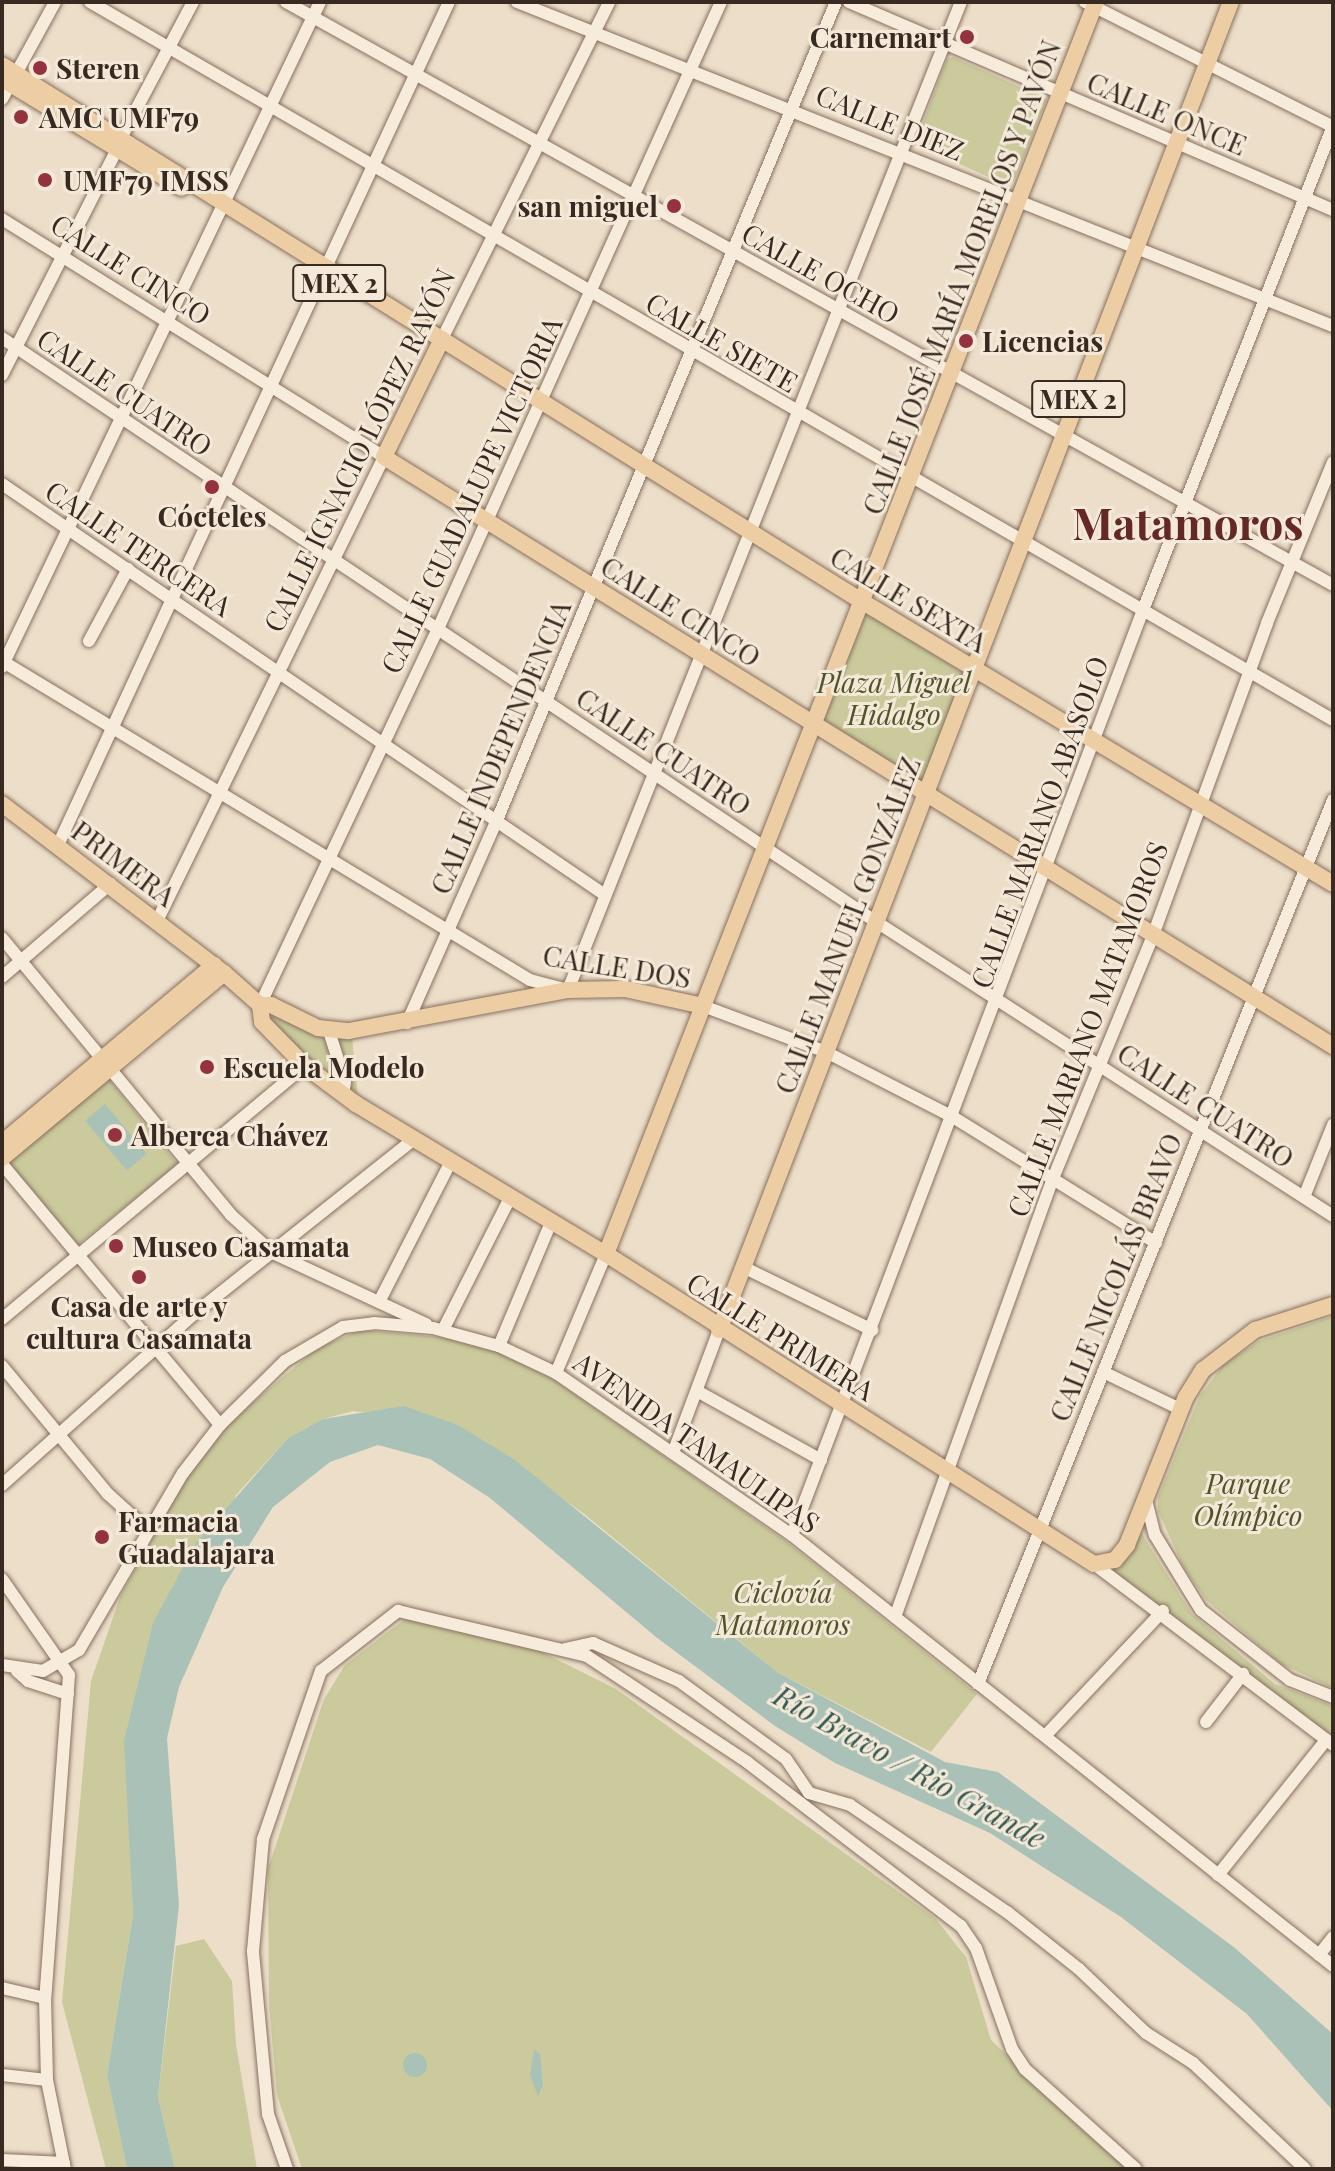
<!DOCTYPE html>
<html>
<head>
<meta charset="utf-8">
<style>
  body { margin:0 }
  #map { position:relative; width:1335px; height:2171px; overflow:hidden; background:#ecdec9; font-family:"Playfair Display",serif }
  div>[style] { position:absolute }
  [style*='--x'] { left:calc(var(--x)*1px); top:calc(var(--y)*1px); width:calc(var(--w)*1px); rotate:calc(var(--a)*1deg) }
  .green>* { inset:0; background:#caca9d; transform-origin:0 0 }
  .water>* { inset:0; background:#aac1b7; transform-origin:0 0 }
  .round { border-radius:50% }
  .roads { filter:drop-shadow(0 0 2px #88705f) drop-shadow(0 0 2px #88705f) }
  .minor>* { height:12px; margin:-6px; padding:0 6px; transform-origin:6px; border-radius:6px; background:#f7ecdc }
  .major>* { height:16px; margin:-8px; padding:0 8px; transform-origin:8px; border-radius:8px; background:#eccda4 }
  .dots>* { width:22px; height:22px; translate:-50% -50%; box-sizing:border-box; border:4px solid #f4e9d8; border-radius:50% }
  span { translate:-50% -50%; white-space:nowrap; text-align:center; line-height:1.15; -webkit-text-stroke:6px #f4e9d8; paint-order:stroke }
  .shield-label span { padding:2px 6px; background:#f4e9d8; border:2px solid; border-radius:6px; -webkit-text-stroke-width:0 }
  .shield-label { font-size:26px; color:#392a21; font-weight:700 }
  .poi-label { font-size:28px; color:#392a21; font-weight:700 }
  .right { translate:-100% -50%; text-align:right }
  .left { translate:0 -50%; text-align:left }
  .street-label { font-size:28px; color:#392a21 }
  .park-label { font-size:28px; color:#4f5529; font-style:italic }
  .water-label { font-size:30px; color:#325851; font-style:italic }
  .town-label { font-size:44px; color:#642923; font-weight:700 }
  .frame { position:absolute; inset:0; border:4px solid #392a21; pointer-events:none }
</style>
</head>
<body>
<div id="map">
  <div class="green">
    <div style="clip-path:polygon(953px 57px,1047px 99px,1014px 181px,1004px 184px,915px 144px,947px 59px)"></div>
    <div style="clip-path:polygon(866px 613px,964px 673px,922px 783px,823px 723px)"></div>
    <div style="clip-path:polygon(274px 1013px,323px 1038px,352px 1037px,358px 1099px,306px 1061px,270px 1021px)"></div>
    <div style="left:107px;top:1077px;width:112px;height:130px;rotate:51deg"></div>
    <div style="clip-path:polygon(1333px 1316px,1333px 1688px,1281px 1664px,1206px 1600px,1184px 1568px,1158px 1511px,1158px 1497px,1200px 1396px,1224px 1364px,1259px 1341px)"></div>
    <div style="clip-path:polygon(361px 1330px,441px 1337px,496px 1351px,553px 1379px,787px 1542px,977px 1694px,931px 1752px,777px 1672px,583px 1513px,458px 1425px,353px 1411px,323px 1419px,288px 1438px,236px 1495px,127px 1785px,133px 1915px,107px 2075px,127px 2169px,106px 2169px,62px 2002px,91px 1681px,120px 1597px,185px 1479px,221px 1430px,317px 1348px)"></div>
    <div style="clip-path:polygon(1140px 1531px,1192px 1614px,1275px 1684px,1333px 1706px,1333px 1740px,1111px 1570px,1121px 1564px)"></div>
    <div style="clip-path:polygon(405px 1619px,536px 1649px,616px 1689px,935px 1918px,966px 1957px,991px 2040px,1128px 2169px,302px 2169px,277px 2095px,269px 2005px,268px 1869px,324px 1699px,345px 1665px)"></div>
    <div style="clip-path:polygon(204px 1939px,232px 1981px,236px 2044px,257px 2169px,175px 2169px,158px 2097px,176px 1946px)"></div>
  </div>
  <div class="water">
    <div style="left:105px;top:1104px;width:65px;height:26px;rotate:50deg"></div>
    <div style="clip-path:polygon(404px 1406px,458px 1425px,515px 1460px,777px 1672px,945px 1762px,998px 1772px,1235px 1948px,1333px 2034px,1333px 2111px,1247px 2014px,1121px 1917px,990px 1833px,835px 1763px,775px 1726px,656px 1637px,490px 1498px,430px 1459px,378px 1445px,330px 1462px,273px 1507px,223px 1587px,179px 1687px,167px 1738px,179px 1905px,158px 2097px,175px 2169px,127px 2169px,107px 2075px,133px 1915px,124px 1741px,153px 1623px,196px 1543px,288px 1438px,323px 1419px)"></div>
    <div style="clip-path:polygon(534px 2050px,540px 2054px,543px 2085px,538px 2096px,530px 2075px)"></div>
    <div class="round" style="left:403px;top:2053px;width:24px;height:24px"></div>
  </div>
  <div class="roads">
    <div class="minor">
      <div style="--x:90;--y:2;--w:1435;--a:30.01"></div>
      <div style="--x:286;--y:2;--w:1198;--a:29.11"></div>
      <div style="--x:517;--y:2;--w:878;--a:21.66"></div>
      <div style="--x:849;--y:2;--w:527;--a:23.26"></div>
      <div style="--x:1085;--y:2;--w:278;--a:26.7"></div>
      <div style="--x:2;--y:99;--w:111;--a:-61.3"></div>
      <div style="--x:121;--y:138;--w:154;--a:-62.1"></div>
      <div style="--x:2;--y:219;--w:450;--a:31.9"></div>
      <div style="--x:384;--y:457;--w:517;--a:116.07"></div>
      <div style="--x:2;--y:338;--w:1050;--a:33.74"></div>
      <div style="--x:875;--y:921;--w:545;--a:32.79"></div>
      <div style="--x:442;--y:339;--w:376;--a:-63.6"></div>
      <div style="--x:2;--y:375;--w:254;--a:-63"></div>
      <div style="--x:2;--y:484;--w:730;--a:34.28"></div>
      <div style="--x:89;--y:641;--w:82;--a:-61.6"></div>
      <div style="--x:2;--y:661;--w:617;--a:31.14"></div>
      <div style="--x:530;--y:980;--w:39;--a:15"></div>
      <div style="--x:568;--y:990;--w:1063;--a:-68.31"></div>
      <div style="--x:2;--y:667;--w:737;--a:-64.44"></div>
      <div style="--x:58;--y:845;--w:929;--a:-65.12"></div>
      <div style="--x:2;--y:938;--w:359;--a:50.4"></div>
      <div style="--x:231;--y:1215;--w:57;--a:42.1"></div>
      <div style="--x:273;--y:1253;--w:169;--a:24.9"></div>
      <div style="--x:2;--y:977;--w:143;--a:-40.7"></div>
      <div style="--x:260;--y:1005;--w:414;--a:-64.7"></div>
      <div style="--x:437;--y:631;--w:690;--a:-65.7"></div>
      <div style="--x:703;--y:1006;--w:131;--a:20.5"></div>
      <div style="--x:826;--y:1052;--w:143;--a:27.1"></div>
      <div style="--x:953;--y:1117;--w:239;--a:31.8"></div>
      <div style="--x:407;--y:1023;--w:222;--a:-66.1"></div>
      <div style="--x:497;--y:820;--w:885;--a:-67.49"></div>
      <div style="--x:329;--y:1031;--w:53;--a:72.6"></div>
      <div style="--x:345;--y:1082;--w:13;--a:99"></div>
      <div style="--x:2;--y:1164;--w:340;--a:50.1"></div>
      <div style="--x:1304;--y:1197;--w:78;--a:-68.1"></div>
      <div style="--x:743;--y:1267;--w:144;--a:26"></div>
      <div style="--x:379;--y:1302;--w:156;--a:-62.9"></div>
      <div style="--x:2;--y:1319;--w:395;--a:-39.9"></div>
      <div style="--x:443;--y:1330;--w:148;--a:-63.1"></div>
      <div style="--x:499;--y:1346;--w:134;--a:-67.2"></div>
      <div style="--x:2;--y:1366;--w:166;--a:50.4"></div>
      <div style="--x:108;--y:1494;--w:55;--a:42.1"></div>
      <div style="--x:1103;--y:1372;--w:85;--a:25.7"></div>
      <div style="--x:556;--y:1373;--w:129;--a:-67.2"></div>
      <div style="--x:697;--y:1391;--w:142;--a:29.1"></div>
      <div style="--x:673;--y:1453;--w:131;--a:-69.5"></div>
      <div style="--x:2;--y:1485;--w:257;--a:-41.7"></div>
      <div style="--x:194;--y:1314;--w:280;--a:-38.5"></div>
      <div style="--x:1146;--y:1500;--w:36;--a:76"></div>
      <div style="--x:1155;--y:1535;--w:88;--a:58.5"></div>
      <div style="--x:1201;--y:1610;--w:113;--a:38.2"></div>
      <div style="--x:1290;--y:1680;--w:46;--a:21.6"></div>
      <div style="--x:792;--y:1535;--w:989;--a:-69.22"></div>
      <div style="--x:1143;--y:610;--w:520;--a:-68.57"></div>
      <div style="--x:1094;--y:1564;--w:300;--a:37.1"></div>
      <div style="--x:2;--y:1579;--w:117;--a:55.1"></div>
      <div style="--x:69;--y:1675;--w:324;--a:94.2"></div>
      <div style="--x:45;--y:1998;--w:82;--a:88.6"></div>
      <div style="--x:47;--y:2080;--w:91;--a:78.6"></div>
      <div style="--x:895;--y:1617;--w:469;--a:-70.2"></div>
      <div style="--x:1054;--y:1176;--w:257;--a:-67.6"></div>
      <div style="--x:1152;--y:938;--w:335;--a:-69.9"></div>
      <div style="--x:1267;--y:623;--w:174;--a:-67.7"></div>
      <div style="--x:565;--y:1649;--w:29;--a:-12"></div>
      <div style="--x:593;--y:1643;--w:94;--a:23.8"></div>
      <div style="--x:679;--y:1681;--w:132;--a:36.1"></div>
      <div style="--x:786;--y:1759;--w:41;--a:55.9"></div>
      <div style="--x:809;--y:1793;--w:43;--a:16.3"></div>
      <div style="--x:850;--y:1805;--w:190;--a:34.3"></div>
      <div style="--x:1007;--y:1912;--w:92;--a:38.4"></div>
      <div style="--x:1079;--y:1969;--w:93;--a:43.7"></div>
      <div style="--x:1146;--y:2033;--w:56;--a:32.6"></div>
      <div style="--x:1193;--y:2063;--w:154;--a:43.4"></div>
      <div style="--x:2;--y:1665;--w:41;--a:8.3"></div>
      <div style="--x:43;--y:1671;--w:42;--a:-30.3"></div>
      <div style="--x:79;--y:1650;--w:205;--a:-59.6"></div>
      <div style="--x:183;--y:1473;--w:61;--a:-52.4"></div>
      <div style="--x:220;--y:1425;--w:91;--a:-44.6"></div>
      <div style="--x:285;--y:1361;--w:67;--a:-30.4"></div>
      <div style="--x:343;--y:1327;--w:31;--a:-7"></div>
      <div style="--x:374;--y:1323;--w:59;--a:4.8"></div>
      <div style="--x:433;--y:1328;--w:68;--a:15.3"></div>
      <div style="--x:499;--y:1346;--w:63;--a:25.3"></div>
      <div style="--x:556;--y:1373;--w:286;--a:34.5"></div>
      <div style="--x:792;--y:1535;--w:692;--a:38.54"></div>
      <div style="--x:17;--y:1671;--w:15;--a:42"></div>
      <div style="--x:28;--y:1681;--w:42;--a:18"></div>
      <div style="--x:978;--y:1684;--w:953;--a:-68.12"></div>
      <div style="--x:1206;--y:1722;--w:61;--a:-52.4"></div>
      <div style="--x:1045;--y:1736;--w:172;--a:-46.7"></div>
      <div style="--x:1218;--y:1875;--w:173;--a:-51.3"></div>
      <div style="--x:1319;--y:1955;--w:23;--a:-52"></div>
      <div style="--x:2;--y:1988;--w:44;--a:13.1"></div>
      <div style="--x:2;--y:2075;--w:45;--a:6.3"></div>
      <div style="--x:2;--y:2160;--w:62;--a:2.8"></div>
      <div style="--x:287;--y:2169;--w:58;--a:-109.1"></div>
      <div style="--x:268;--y:2114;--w:164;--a:-95.3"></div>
      <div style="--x:253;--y:1951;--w:112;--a:-84.9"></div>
      <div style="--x:263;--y:1839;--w:178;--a:-71"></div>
      <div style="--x:321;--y:1671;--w:98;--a:-37.9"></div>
      <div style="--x:398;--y:1611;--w:194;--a:13.4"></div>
      <div style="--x:587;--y:1656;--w:192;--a:33.5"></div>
      <div style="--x:747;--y:1762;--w:270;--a:37.5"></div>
      <div style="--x:961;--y:1926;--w:27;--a:56"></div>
      <div style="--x:976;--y:1948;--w:107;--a:70.4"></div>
      <div style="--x:1012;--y:2049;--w:24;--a:57"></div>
      <div style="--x:1025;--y:2069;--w:149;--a:42"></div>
    </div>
    <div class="major">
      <div style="--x:2;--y:65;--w:1015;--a:31.95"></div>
      <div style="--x:863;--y:602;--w:548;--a:30.96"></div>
      <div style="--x:2;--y:79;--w:210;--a:31.2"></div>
      <div style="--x:442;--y:339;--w:131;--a:116.2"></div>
      <div style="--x:384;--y:457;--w:1117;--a:31.83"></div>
      <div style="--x:2;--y:804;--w:279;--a:37.3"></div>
      <div style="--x:224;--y:973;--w:48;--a:41.6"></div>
      <div style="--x:260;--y:1005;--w:17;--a:83"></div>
      <div style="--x:262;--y:1022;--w:62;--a:45.7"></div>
      <div style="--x:305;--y:1066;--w:64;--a:36.7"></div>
      <div style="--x:356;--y:1104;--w:292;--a:31"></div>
      <div style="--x:606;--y:1254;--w:578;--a:32.43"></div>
      <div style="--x:1094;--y:1564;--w:21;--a:-11"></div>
      <div style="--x:1115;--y:1560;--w:19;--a:-51"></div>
      <div style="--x:1127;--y:1545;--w:159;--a:-68.3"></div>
      <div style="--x:1186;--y:1397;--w:32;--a:-58"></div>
      <div style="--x:1203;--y:1370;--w:66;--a:-37.6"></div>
      <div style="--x:1255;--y:1330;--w:82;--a:-17.8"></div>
      <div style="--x:260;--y:1005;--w:11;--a:0"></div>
      <div style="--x:271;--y:1005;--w:52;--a:26.1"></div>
      <div style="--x:318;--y:1028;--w:31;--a:6"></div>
      <div style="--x:349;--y:1031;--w:223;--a:-10.6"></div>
      <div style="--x:568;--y:990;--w:57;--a:-1"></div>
      <div style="--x:625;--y:989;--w:80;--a:12.3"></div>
      <div style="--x:2;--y:1143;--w:277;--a:-40"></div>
      <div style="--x:2;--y:1158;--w:289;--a:-39.8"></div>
      <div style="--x:606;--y:1254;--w:1344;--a:-68.63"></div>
      <div style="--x:719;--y:1330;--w:1423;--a:-68.92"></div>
    </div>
  </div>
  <div class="dots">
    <div style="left:967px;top:37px;background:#94323f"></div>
    <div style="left:40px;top:68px;background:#94323f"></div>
    <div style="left:21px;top:117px;background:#94323f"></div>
    <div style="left:45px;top:180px;background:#94323f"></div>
    <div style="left:674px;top:206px;background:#94323f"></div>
    <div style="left:966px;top:341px;background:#94323f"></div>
    <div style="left:212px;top:487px;background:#94323f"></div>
    <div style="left:207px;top:1067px;background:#94323f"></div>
    <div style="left:115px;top:1135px;background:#94323f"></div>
    <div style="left:116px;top:1246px;background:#94323f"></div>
    <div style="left:139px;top:1277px;background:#94323f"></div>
    <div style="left:102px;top:1537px;background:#94323f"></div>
  </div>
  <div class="shield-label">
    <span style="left:339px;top:283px">MEX 2</span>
    <span style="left:1078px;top:399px">MEX 2</span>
  </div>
  <div class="poi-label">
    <span class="right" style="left:951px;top:37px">Carnemart</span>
    <span class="left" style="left:56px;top:68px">Steren</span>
    <span class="left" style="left:39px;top:117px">AMC UMF79</span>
    <span class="left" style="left:63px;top:180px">UMF79 IMSS</span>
    <span class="right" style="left:658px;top:206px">san miguel</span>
    <span class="left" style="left:982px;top:341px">Licencias</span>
    <span style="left:212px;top:516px">Cócteles</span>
    <span class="left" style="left:223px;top:1067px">Escuela Modelo</span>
    <span class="left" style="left:131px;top:1135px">Alberca Chávez</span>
    <span class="left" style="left:132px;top:1246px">Museo Casamata</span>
    <span style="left:139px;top:1322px">Casa de arte y<br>cultura Casamata</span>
    <span class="left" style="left:118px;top:1537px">Farmacia<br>Guadalajara</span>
  </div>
  <div class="street-label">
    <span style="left:1167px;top:113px;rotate:23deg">CALLE ONCE</span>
    <span style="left:890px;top:122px;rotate:22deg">CALLE DIEZ</span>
    <span style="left:131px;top:269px;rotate:32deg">CALLE CINCO</span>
    <span style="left:821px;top:273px;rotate:29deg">CALLE OCHO</span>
    <span style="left:961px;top:277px;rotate:-69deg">CALLE JOSÉ MARÍA MORELOS Y PAVÓN</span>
    <span style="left:722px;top:342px;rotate:30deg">CALLE SIETE</span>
    <span style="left:125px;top:392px;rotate:34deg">CALLE CUATRO</span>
    <span style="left:359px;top:450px;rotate:-64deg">CALLE IGNACIO LÓPEZ RAYÓN</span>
    <span style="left:471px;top:495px;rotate:-65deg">CALLE GUADALUPE VICTORIA</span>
    <span style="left:139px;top:548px;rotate:34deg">CALLE TERCERA</span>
    <span style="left:909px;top:599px;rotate:31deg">CALLE SEXTA</span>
    <span style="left:681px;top:611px;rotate:32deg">CALLE CINCO</span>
    <span style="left:500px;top:747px;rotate:-67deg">CALLE INDEPENDENCIA</span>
    <span style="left:664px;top:751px;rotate:34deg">CALLE CUATRO</span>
    <span style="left:1039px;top:822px;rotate:-70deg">CALLE MARIANO ABASOLO</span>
    <span style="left:124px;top:863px;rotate:37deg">PRIMERA</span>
    <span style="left:847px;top:925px;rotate:-69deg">CALLE MANUEL GONZÁLEZ</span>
    <span style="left:617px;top:966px;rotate:9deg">CALLE DOS</span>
    <span style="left:1087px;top:1029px;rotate:-69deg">CALLE MARIANO MATAMOROS</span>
    <span style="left:1206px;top:1105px;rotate:33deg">CALLE CUATRO</span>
    <span style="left:1115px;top:1277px;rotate:-68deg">CALLE NICOLÁS BRAVO</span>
    <span style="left:781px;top:1336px;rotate:32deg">CALLE PRIMERA</span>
    <span style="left:697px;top:1442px;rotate:35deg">AVENIDA TAMAULIPAS</span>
  </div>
  <div class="park-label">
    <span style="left:894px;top:698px">Plaza Miguel<br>Hidalgo</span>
    <span style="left:1248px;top:1499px">Parque<br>Olímpico</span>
    <span style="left:783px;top:1608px">Ciclovía<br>Matamoros</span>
  </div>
  <div class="water-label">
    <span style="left:910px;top:1766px;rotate:29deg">Río Bravo / Rio Grande</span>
  </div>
  <div class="town-label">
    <span style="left:1188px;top:522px">Matamoros</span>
  </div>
  <div class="frame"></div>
</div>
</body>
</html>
